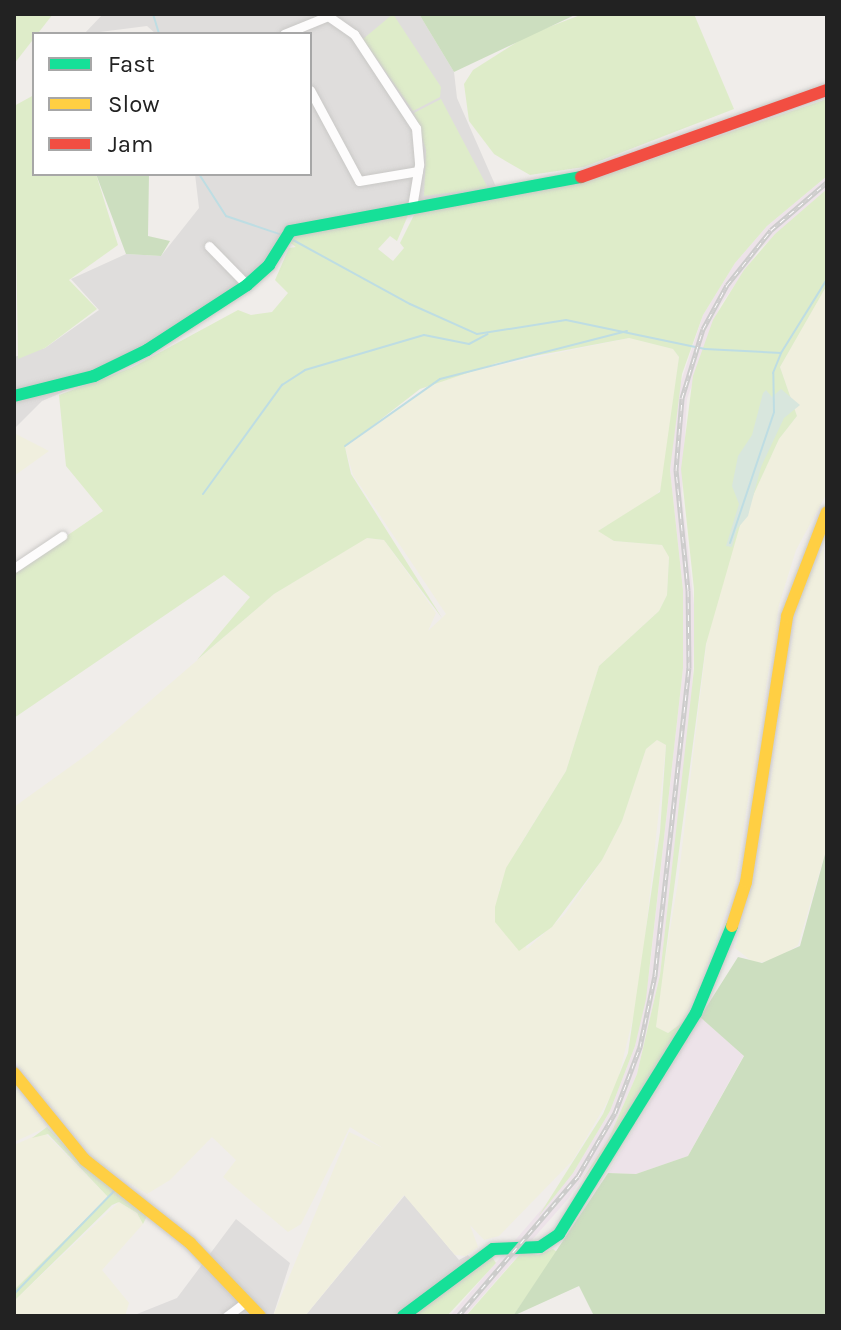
<!DOCTYPE html>
<html>
<head>
<meta charset="utf-8">
<style>
  body { margin:0 }
  #map { position:relative; width:841px; height:1330px; overflow:hidden; background:#f0edea; font-family:Karla,sans-serif }
  div>[style] { position:absolute }
  [style*='--x'] { left:calc(var(--x)*1px); top:calc(var(--y)*1px); width:calc(var(--w)*1px); rotate:calc(var(--a)*1deg) }
  .residential>* { inset:0; background:#dfdddc }
  .industrial>* { inset:0; background:#ede3e9 }
  .farmland>* { inset:0; background:#f0efde }
  .grass>* { inset:0; background:#deecc9 }
  .forest>* { inset:0; background:#ccdebf }
  .wetland>* { inset:0; background:#d8e6dd }
  .stream>* { height:2px; margin:-1px; padding:0 1px; transform-origin:1px; border-radius:1px; background:#bedde3 }
  .roads { filter:drop-shadow(0 0 2px #c9c8c6) drop-shadow(0 0 2px #c9c8c6) }
  .street>* { height:9px; margin:-4.5px; padding:0 4.5px; transform-origin:4.5px; border-radius:4.5px; background:#fdfcfc }
  .fast>* { height:12px; margin:-6px; padding:0 6px; transform-origin:6px; border-radius:6px; background:#16e098 }
  .slow>* { height:12px; margin:-6px; padding:0 6px; transform-origin:6px; border-radius:6px; background:#ffcf43 }
  .jam>* { height:12px; margin:-6px; padding:0 6px; transform-origin:6px; border-radius:6px; background:#f24e42 }
  .rail>* { height:5px; margin-top:-2.5px; transform-origin:0; background:repeating-linear-gradient(90deg,#fff 0 6px,#cccccb 0 12px); box-sizing:border-box; border-block:2px solid #cccccb }
  span { translate:-50% -50%; white-space:nowrap; text-align:center; line-height:1.15; -webkit-text-stroke:6px #fff; paint-order:stroke }
  .frame { position:absolute; inset:0; border:16px solid #222; pointer-events:none }
  .legend { position:absolute; left:32px; top:32px; width:280px; height:144px; box-sizing:border-box; background:#fff; border:2px solid #a7a7a7; margin:0; padding:10px 14px; list-style:none; font-size:24px; color:#222 }
  .legend li { display:flex; align-items:center; gap:16px; height:40px }
  .legend b { width:40px; border:2px solid #a7a7a7 }
</style>
</head>
<body>
<div id="map">
  <div class="residential">
    <div style="clip-path:polygon(103px 14px,419px 14px,454px 72px,457px 98px,500px 196px,297px 234px,272px 268px,120px 368px,42px 401px,14px 429px,14px 357px,45px 348px,99px 310px,71px 279px,126px 254px,161px 256px,199px 208px,195px 174px,310px 174px,310px 34px,156px 34px,147px 26px,84px 34px)"></div>
    <div style="clip-path:polygon(405px 1195px,459px 1260px,468px 1255px,479px 1267px,413px 1316px,305px 1316px)"></div>
    <div style="clip-path:polygon(236px 1219px,290px 1263px,273px 1316px,132px 1316px,177px 1298px)"></div>
  </div>
  <div class="industrial">
    <div style="clip-path:polygon(827px 176px,827px 189px,760px 249px,720px 306px,687px 399px,682px 494px,695px 614px,692px 695px,660px 975px,637px 1074px,609px 1138px,568px 1199px,465px 1316px,450px 1316px,573px 1173px,610px 1111px,635px 1046px,649px 974px,683px 668px,683px 590px,670px 470px,676px 397px,703px 315px,735px 263px,767px 226px)"></div>
    <div style="clip-path:polygon(700px 1017px,744px 1055px,688px 1156px,636px 1174px,608px 1173px)"></div>
  </div>
  <div class="farmland">
    <div style="clip-path:polygon(827px 285px,827px 493px,796px 550px,779px 605px,734px 888px,698px 990px,683px 1022px,668px 1033px,656px 1027px,657px 1009px,678px 882px,709px 622px,741px 522px,779px 439px,797px 416px,780px 367px)"></div>
    <div style="clip-path:polygon(629px 338px,673px 349px,679px 357px,662px 487px,654px 498px,599px 530px,614px 541px,662px 545px,669px 556px,667px 595px,659px 611px,599px 666px,566px 771px,518px 848px,499px 890px,527px 949px,565px 914px,602px 860px,622px 821px,646px 749px,657px 740px,666px 745px,639px 994px,616px 1087px,573px 1160px,499px 1236px,484px 1240px,470px 1225px,478px 1247px,466px 1256px,455px 1255px,404px 1195px,305px 1316px,273px 1316px,349px 1132px,383px 1148px,350px 1127px,301px 1224px,288px 1232px,223px 1177px,236px 1160px,212px 1137px,170px 1180px,147px 1194px,99px 1164px,14px 1060px,14px 807px,92px 751px,274px 594px,366px 538px,384px 540px,436px 613px,428px 631px,446px 614px,353px 475px,345px 447px,444px 377px)"></div>
    <div style="clip-path:polygon(14px 433px,49px 451px,14px 476px)"></div>
    <div style="clip-path:polygon(824px 547px,827px 847px,798px 945px,776px 960px,754px 963px,735px 948px,758px 866px,800px 591px)"></div>
    <div style="clip-path:polygon(14px 1086px,47px 1127px,14px 1142px)"></div>
    <div style="clip-path:polygon(44px 1132px,108px 1197px,14px 1290px,14px 1145px)"></div>
    <div style="clip-path:polygon(119px 1202px,137px 1213px,143px 1224px,102px 1270px,129px 1303px,125px 1316px,14px 1316px,14px 1301px)"></div>
  </div>
  <div class="grass">
    <div style="clip-path:polygon(14px 14px,53px 14px,14px 64px)"></div>
    <div style="clip-path:polygon(393px 14px,441px 87px,440px 97px,413px 111px,363px 39px)"></div>
    <div style="clip-path:polygon(583px 14px,694px 14px,734px 109px,584px 167px,530px 175px,509px 163px,494px 154px,469px 121px,464px 84px,473px 70px,528px 35px)"></div>
    <div style="clip-path:polygon(34px 95px,34px 174px,96px 174px,118px 245px,69px 280px,97px 309px,45px 348px,18px 359px,14px 106px)"></div>
    <div style="clip-path:polygon(441px 99px,488px 188px,424px 196px,426px 150px,414px 113px)"></div>
    <div style="clip-path:polygon(827px 99px,827px 176px,767px 226px,735px 263px,703px 315px,682px 374px,670px 470px,683px 590px,683px 668px,646px 999px,635px 1046px,610px 1111px,573px 1173px,538px 1217px,603px 1114px,628px 1053px,660px 832px,666px 745px,657px 740px,646px 749px,622px 821px,602px 860px,552px 927px,519px 951px,495px 922px,495px 907px,506px 868px,566px 771px,599px 666px,659px 611px,667px 595px,669px 557px,662px 545px,614px 541px,598px 531px,660px 492px,679px 357px,673px 349px,629px 338px,497px 363px,420px 389px,345px 447px,351px 474px,442px 618px,384px 540px,367px 538px,274px 594px,197px 660px,250px 597px,224px 575px,14px 718px,14px 572px,103px 511px,66px 466px,59px 395px,131px 368px,238px 310px,251px 315px,272px 312px,288px 293px,275px 280px,289px 248px,296px 247px,289px 242px,297px 234px,409px 213px,397px 241px,390px 236px,378px 249px,393px 261px,404px 248px,400px 243px,416px 211px,584px 182px)"></div>
    <div style="clip-path:polygon(827px 189px,827px 285px,780px 367px,797px 416px,779px 439px,741px 522px,706px 644px,656px 1027px,668px 1033px,683px 1022px,611px 1143px,582px 1180px,609px 1138px,637px 1074px,660px 975px,694px 669px,694px 589px,681px 469px,693px 376px,713px 320px,744px 270px,775px 234px)"></div>
    <div style="clip-path:polygon(47px 1127px,85px 1167px,147px 1216px,143px 1224px,137px 1213px,119px 1202px,112px 1205px,14px 1301px,14px 1290px,108px 1197px,48px 1134px,32px 1138px)"></div>
    <div style="clip-path:polygon(553px 1249px,557px 1252px,513px 1316px,466px 1316px,522px 1252px,538px 1255px)"></div>
    <div style="clip-path:polygon(492px 1257px,496px 1263px,447px 1316px,413px 1316px)"></div>
  </div>
  <div class="forest">
    <div style="clip-path:polygon(419px 14px,577px 14px,454px 72px)"></div>
    <div style="clip-path:polygon(96px 174px,149px 174px,148px 236px,170px 241px,161px 256px,126px 254px)"></div>
    <div style="clip-path:polygon(827px 847px,827px 1316px,594px 1316px,579px 1286px,513px 1316px,608px 1173px,636px 1174px,688px 1156px,744px 1056px,700px 1017px,738px 957px,762px 963px,800px 946px)"></div>
  </div>
  <div class="wetland">
    <div style="clip-path:polygon(781px 389px,800px 405px,784px 418px,761px 467px,748px 516px,737px 529px,732px 547px,726px 546px,739px 504px,732px 486px,738px 456px,752px 435px,763px 393px,766px 390px,772px 397px)"></div>
  </div>
  <div class="stream">
    <div style="--x:153;--y:14;--w:21;--a:73"></div>
    <div style="--x:199;--y:174;--w:50;--a:57.3"></div>
    <div style="--x:226;--y:216;--w:59;--a:18.7"></div>
    <div style="--x:293;--y:240;--w:133;--a:28.7"></div>
    <div style="--x:410;--y:304;--w:73;--a:24.1"></div>
    <div style="--x:477;--y:334;--w:90;--a:-8.9"></div>
    <div style="--x:566;--y:320;--w:142;--a:11.8"></div>
    <div style="--x:705;--y:349;--w:76;--a:3"></div>
    <div style="--x:781;--y:353;--w:87;--a:-58.1"></div>
    <div style="--x:345;--y:446;--w:116;--a:-35.2"></div>
    <div style="--x:440;--y:379;--w:193;--a:-14.4"></div>
    <div style="--x:203;--y:494;--w:135;--a:-54.1"></div>
    <div style="--x:282;--y:385;--w:27;--a:-33"></div>
    <div style="--x:305;--y:370;--w:124;--a:-16.4"></div>
    <div style="--x:424;--y:335;--w:46;--a:11.3"></div>
    <div style="--x:469;--y:344;--w:21;--a:-28"></div>
    <div style="--x:730;--y:543;--w:138;--a:-71.4"></div>
    <div style="--x:774;--y:412;--w:39;--a:-91"></div>
    <div style="--x:773;--y:373;--w:22;--a:-68"></div>
    <div style="--x:14;--y:1294;--w:144;--a:-45.8"></div>
  </div>
  <div class="roads">
    <div class="street">
      <div style="--x:284;--y:34;--w:48;--a:-22.2"></div>
      <div style="--x:328;--y:16;--w:32;--a:35"></div>
      <div style="--x:354;--y:34;--w:113;--a:56.6"></div>
      <div style="--x:416;--y:128;--w:37;--a:85"></div>
      <div style="--x:419;--y:165;--w:43;--a:99.5"></div>
      <div style="--x:310;--y:90;--w:103;--a:61.7"></div>
      <div style="--x:359;--y:181;--w:60;--a:-9.6"></div>
      <div style="--x:209;--y:246;--w:54;--a:45.7"></div>
      <div style="--x:14;--y:568;--w:58;--a:-33.7"></div>
      <div style="--x:227;--y:1316;--w:25;--a:-37"></div>
    </div>
    <div class="fast">
      <div style="--x:14;--y:396;--w:82;--a:-14"></div>
      <div style="--x:94;--y:376;--w:59;--a:-26.1"></div>
      <div style="--x:147;--y:350;--w:119;--a:-33"></div>
      <div style="--x:247;--y:285;--w:30;--a:-42"></div>
      <div style="--x:269;--y:265;--w:40;--a:-58"></div>
      <div style="--x:290;--y:231;--w:296;--a:-10.5"></div>
      <div style="--x:403;--y:1316;--w:112;--a:-36.7"></div>
      <div style="--x:493;--y:1249;--w:47;--a:-2.4"></div>
      <div style="--x:540;--y:1247;--w:23;--a:-34"></div>
      <div style="--x:559;--y:1234;--w:260;--a:-58.2"></div>
      <div style="--x:696;--y:1013;--w:94;--a:-67.5"></div>
    </div>
    <div class="slow">
      <div style="--x:732;--y:926;--w:46;--a:-72.3"></div>
      <div style="--x:746;--y:882;--w:269;--a:-81.2"></div>
      <div style="--x:787;--y:616;--w:111;--a:-69"></div>
      <div style="--x:14;--y:1073;--w:112;--a:50.8"></div>
      <div style="--x:85;--y:1160;--w:134;--a:38.3"></div>
      <div style="--x:190;--y:1243;--w:101;--a:46.2"></div>
    </div>
    <div class="jam">
      <div style="--x:581;--y:177;--w:261;--a:-19.5"></div>
    </div>
  </div>
  <div class="rail">
    <div style="--x:458;--y:1316;--w:184;--a:-49.4"></div>
    <div style="--x:578;--y:1176;--w:73;--a:-59.6"></div>
    <div style="--x:615;--y:1113;--w:71;--a:-69.3"></div>
    <div style="--x:640;--y:1047;--w:74;--a:-78.2"></div>
    <div style="--x:655;--y:975;--w:309;--a:-83.7"></div>
    <div style="--x:689;--y:668;--w:78;--a:-90.7"></div>
    <div style="--x:688;--y:590;--w:121;--a:-95.7"></div>
    <div style="--x:676;--y:470;--w:72;--a:-85.2"></div>
    <div style="--x:682;--y:398;--w:72;--a:-73.1"></div>
    <div style="--x:703;--y:329;--w:50;--a:-61.4"></div>
    <div style="--x:727;--y:285;--w:70;--a:-51.3"></div>
    <div style="--x:771;--y:230;--w:74;--a:-40.6"></div>
  </div>
  <div class="frame"></div>
  <ul class="legend">
  <li><b style="height:10px;background:#16e098"></b>Fast</li>
  <li><b style="height:10px;background:#ffcf43"></b>Slow</li>
  <li><b style="height:10px;background:#f24e42"></b>Jam</li>
  </ul>
</div>
</body>
</html>
